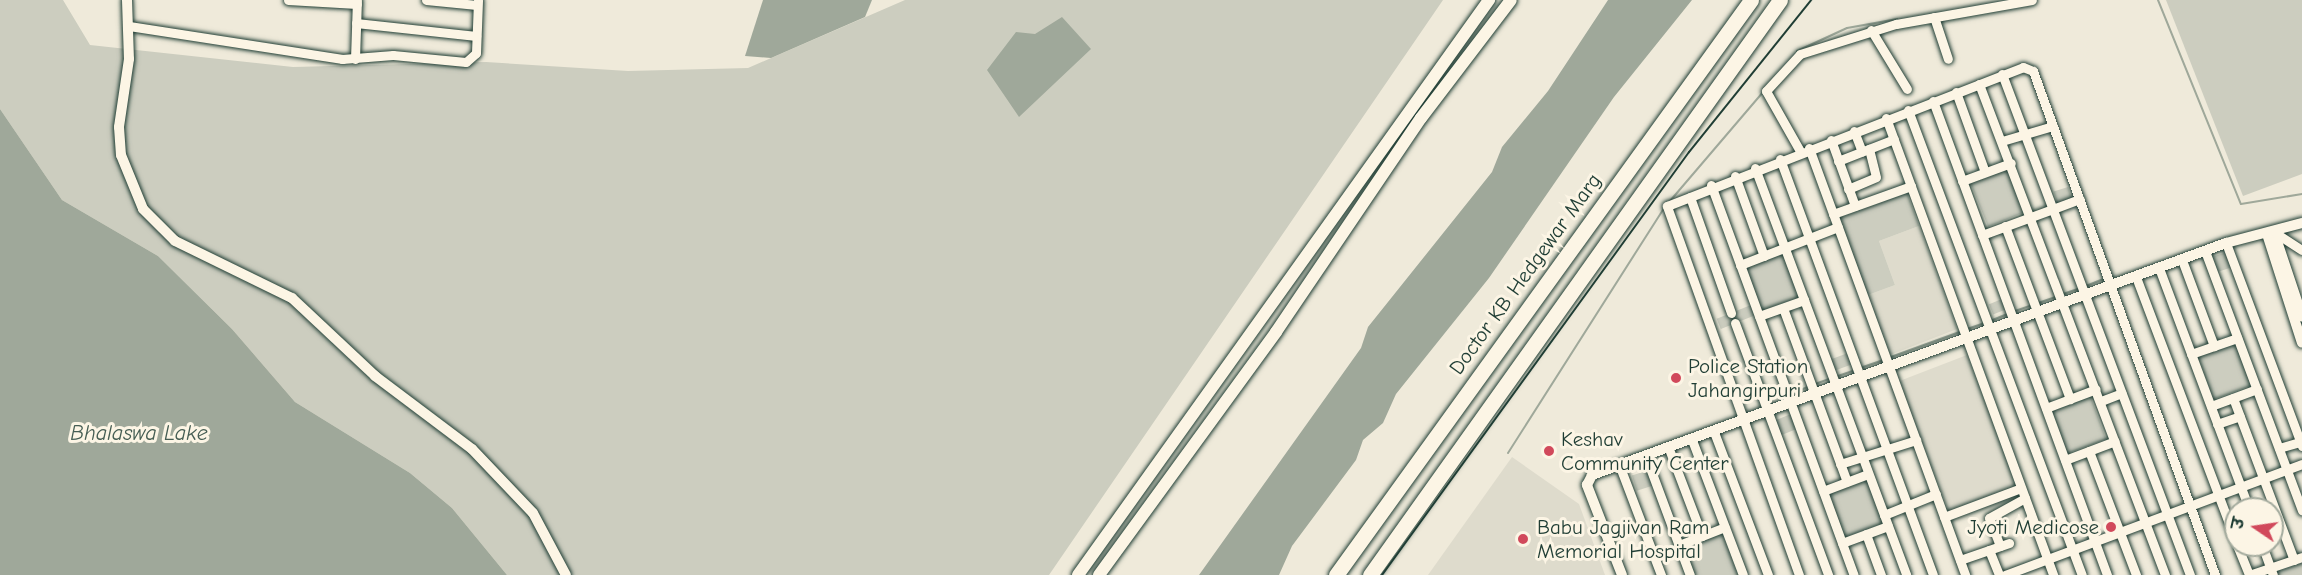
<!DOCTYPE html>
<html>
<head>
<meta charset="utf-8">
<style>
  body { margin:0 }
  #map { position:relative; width:2302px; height:575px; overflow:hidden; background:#efeada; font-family:"Comic Neue","Playpen Sans Deva",sans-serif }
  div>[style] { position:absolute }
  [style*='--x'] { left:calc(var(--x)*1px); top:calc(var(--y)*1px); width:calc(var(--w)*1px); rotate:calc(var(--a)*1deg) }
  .built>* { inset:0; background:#dedbcc; transform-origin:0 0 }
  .green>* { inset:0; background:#cccdbf; transform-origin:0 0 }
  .water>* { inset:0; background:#9fa89a }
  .stream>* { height:2px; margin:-1px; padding:0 1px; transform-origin:1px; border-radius:1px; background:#9fa89a }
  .roads { filter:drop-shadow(0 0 2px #1f3d34) drop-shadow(0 0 2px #1f3d34) }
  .minor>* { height:9px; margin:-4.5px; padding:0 4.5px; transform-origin:4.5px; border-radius:4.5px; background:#fcf5e5 }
  .tertiary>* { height:10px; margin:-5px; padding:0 5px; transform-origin:5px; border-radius:5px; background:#fcf5e5 }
  .secondary>* { height:12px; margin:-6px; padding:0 6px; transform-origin:6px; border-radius:6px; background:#fcf5e5 }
  .trunk>* { height:15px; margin:-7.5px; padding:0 7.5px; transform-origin:7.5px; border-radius:7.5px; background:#fcf5e5 }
  .rail>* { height:2px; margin:-1px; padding:0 1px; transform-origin:1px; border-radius:1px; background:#1f3d34 }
  .dots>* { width:16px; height:16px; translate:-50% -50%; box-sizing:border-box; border:3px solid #fcf5e5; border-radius:50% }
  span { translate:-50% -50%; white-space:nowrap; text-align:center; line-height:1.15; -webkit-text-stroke:6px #fcf5e5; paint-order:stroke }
  .street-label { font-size:21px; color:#1f3d34 }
  .poi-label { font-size:21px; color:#1f3d34 }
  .left { translate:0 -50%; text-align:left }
  .right { translate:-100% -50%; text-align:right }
  .water-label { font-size:22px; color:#455d53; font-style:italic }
  .north { position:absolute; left:2224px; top:497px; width:60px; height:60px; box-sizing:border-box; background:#fcf5e5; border:2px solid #a4ab9e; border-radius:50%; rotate:283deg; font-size:16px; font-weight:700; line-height:24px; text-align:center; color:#1f3d34 }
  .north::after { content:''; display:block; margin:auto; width:21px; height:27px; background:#d1495b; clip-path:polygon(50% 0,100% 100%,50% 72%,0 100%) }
</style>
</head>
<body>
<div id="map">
  <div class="built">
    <div style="clip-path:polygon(1919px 226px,1957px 329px,1890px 355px,1868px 295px,1895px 285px,1879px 241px)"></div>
    <div style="left:1967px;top:355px;width:140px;height:73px;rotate:69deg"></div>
    <div style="clip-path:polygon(1512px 457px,1579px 504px,1605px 575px,1428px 575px)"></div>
  </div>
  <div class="green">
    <div style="clip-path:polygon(0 0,63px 0,90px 45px,293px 67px,486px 62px,628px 71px,748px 68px,905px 0,1443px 0,1049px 575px,507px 575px,452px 508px,410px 473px,295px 402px,232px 329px,158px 256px,62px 200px,0 109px)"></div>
    <div style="clip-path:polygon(2166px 0,2302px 0,2302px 174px,2243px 196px)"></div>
    <div style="left:2008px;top:169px;width:46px;height:40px;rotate:68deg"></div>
    <div style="left:2068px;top:187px;width:14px;height:15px;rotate:73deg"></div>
    <div style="clip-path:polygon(1907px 193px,1919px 226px,1879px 241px,1895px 285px,1868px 295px,1839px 218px)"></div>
    <div style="left:2227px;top:252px;width:16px;height:16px;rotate:72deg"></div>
    <div style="left:1783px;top:253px;width:47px;height:40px;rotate:70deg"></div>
    <div style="left:2002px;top:299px;width:11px;height:14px;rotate:68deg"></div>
    <div style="left:1751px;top:305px;width:11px;height:37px;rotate:68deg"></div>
    <div style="left:2236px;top:341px;width:47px;height:41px;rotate:70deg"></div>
    <div style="left:1848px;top:353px;width:12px;height:18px;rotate:70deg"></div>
    <div style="left:2090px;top:395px;width:47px;height:41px;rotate:70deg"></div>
    <div style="left:1791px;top:414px;width:16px;height:17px;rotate:68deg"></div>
    <div style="left:1649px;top:470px;width:16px;height:18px;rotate:72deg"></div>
    <div style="left:1867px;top:479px;width:47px;height:41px;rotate:70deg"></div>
    <div style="clip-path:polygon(1722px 533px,1738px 575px,1695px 575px,1685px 547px)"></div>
    <div style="clip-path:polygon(2302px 563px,2302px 575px,2278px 575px,2277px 572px)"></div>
  </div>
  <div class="water">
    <div style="clip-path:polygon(763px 0,872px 0,865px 17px,771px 58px,745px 56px)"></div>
    <div style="clip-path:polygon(1608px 0,1692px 0,1614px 97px,1489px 278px,1396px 394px,1383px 423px,1363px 440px,1356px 460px,1292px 546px,1279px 575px,1199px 575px,1361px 348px,1368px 327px,1492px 172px,1502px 147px,1548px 91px)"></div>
    <div style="clip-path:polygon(1062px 17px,1091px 49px,1019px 117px,987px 70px,1016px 32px,1035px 34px)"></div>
    <div style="clip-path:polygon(0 109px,62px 200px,158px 256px,232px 329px,295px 402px,410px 473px,452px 508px,507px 575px,0 575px)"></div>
  </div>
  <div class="stream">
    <div style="--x:2158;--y:0;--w:220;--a:67.9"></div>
    <div style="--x:2241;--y:204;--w:62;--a:-9.3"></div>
    <div style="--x:1797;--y:51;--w:55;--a:-24.7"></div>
    <div style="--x:1847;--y:28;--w:51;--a:-10.2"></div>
    <div style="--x:1670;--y:201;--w:143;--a:-49.5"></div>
    <div style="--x:2086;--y:286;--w:22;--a:-22"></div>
    <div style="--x:2063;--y:294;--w:18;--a:-19"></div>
    <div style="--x:2038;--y:303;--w:21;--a:-19"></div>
    <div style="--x:2012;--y:312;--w:21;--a:-19"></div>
    <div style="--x:1990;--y:321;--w:18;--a:-22"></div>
    <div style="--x:1967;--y:329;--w:18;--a:-19"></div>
    <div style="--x:1888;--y:358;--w:79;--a:-20"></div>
    <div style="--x:1860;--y:368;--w:24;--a:-19"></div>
    <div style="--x:1835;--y:377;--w:21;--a:-19"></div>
    <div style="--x:1815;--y:384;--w:15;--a:-20"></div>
    <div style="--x:1798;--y:391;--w:13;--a:-23"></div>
    <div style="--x:1508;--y:453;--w:290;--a:-57.5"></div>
  </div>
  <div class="roads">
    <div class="minor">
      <div style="--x:288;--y:0;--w:69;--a:3.3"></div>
      <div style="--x:426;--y:0;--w:51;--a:5.6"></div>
      <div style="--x:1934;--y:17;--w:44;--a:71.6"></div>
      <div style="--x:356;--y:23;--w:121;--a:6.2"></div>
      <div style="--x:129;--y:26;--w:216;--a:8.8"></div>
      <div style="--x:342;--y:59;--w:51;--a:-4.5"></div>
      <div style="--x:393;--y:55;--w:73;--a:5.5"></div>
      <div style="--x:466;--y:62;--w:13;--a:-42"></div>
      <div style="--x:476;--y:53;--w:53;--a:-87.8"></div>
      <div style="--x:1871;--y:30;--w:69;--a:58.6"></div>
      <div style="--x:355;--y:59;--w:59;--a:-88.1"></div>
      <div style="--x:2002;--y:74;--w:535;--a:69.43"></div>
      <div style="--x:1979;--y:84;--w:525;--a:69.25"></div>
      <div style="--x:1956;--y:92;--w:85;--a:70.1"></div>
      <div style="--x:1933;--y:101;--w:505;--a:69.84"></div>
      <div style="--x:1908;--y:110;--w:496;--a:69.5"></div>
      <div style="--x:1886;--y:118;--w:487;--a:69.9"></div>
      <div style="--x:1854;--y:131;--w:22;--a:69"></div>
      <div style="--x:1831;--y:140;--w:70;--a:70"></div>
      <div style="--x:2002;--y:141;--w:53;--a:-16.4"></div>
      <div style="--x:1809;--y:148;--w:455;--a:69.9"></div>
      <div style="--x:1800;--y:151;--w:69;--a:-119.5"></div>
      <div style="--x:1766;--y:91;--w:50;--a:-47.4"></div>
      <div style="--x:1800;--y:54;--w:101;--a:-17.4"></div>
      <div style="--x:1896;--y:24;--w:138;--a:-10"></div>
      <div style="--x:1780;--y:159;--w:443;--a:69.8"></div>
      <div style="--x:1838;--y:161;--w:60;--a:-21.4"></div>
      <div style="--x:1755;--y:168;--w:434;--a:69.6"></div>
      <div style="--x:1735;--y:176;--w:85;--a:70.1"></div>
      <div style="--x:1962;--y:181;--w:52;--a:-20.2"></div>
      <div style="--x:1711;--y:185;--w:415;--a:69.9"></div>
      <div style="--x:1848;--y:189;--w:30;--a:-23"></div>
      <div style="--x:1876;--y:177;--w:29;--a:-104"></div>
      <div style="--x:1690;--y:197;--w:123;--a:70.5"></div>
      <div style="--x:1833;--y:214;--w:83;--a:-19.7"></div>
      <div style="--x:2005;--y:226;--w:185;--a:69.4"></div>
      <div style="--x:2274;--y:232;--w:33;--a:33"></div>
      <div style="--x:1982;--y:235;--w:104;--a:-20.2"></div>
      <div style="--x:2226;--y:243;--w:217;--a:69.5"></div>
      <div style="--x:2205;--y:251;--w:277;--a:69.5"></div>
      <div style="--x:2182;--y:260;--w:92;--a:69.6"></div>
      <div style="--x:1740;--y:265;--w:105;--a:-21.2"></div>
      <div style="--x:2159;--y:268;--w:257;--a:69.5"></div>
      <div style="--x:2136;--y:277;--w:282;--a:69.3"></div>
      <div style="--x:1783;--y:308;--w:185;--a:69.8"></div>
      <div style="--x:1759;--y:316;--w:48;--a:-19.6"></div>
      <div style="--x:1735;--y:323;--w:269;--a:69.7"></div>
      <div style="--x:2191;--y:354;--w:49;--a:-19.2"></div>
      <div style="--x:2233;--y:398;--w:173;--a:69.4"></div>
      <div style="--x:2101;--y:401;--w:22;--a:-21"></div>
      <div style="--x:2211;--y:406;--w:49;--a:-20.3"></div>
      <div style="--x:2046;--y:408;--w:53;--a:-20.8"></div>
      <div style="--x:2217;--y:424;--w:24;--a:-19"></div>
      <div style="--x:1714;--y:432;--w:153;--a:69.3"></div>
      <div style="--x:1692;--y:440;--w:144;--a:69.3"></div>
      <div style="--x:2279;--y:448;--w:22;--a:-16"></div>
      <div style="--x:1669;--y:449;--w:93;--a:69.2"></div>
      <div style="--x:2089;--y:451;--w:133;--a:69.2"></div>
      <div style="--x:1646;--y:457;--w:126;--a:69.6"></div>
      <div style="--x:2065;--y:460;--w:53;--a:-20.8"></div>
      <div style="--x:1840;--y:464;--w:80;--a:-17.5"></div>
      <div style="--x:1620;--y:467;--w:116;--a:69.2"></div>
      <div style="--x:1823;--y:491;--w:48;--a:-20.7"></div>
      <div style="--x:1884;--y:515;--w:56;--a:-22"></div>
      <div style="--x:1944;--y:517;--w:82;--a:-20.6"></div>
      <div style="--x:1866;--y:534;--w:44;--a:69.9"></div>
      <div style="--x:1842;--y:543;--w:49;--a:-20.3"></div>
      <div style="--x:1679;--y:545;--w:49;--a:-21.4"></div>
      <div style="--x:2237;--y:545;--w:32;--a:68"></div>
      <div style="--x:2262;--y:545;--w:32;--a:70"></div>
      <div style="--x:2000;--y:546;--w:30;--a:-111"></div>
      <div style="--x:1989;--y:518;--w:41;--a:-29.1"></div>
      <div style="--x:1989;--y:550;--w:27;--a:68"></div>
      <div style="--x:1960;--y:560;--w:52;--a:-19.1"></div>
      <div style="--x:1799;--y:575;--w:392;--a:-109.7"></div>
      <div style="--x:1667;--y:206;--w:382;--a:-21.3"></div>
      <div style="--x:2023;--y:67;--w:11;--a:22"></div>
      <div style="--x:2033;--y:71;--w:536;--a:70.14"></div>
      <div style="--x:2005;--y:575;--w:317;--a:-20.5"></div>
      <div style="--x:2249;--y:575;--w:56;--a:-18.8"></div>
    </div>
    <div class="tertiary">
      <div style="--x:127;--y:0;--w:59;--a:88.1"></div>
      <div style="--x:129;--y:59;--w:69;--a:98.4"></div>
      <div style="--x:119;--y:127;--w:28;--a:86"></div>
      <div style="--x:121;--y:155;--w:58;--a:67.8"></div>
      <div style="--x:143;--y:209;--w:45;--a:45"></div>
      <div style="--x:175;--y:241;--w:130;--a:26"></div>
      <div style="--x:292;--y:298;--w:114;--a:43.2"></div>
      <div style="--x:375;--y:376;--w:121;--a:37"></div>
      <div style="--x:472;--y:449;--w:88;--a:46.4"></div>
      <div style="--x:533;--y:513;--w:70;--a:62"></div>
      <div style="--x:2274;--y:232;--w:89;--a:71.6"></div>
      <div style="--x:2267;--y:234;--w:114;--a:72.2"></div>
      <div style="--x:1622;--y:575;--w:97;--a:-111.3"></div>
      <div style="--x:1587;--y:485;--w:11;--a:-63"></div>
      <div style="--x:1592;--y:475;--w:675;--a:-20.1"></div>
      <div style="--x:2226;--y:243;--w:79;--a:-14.7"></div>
    </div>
    <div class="secondary">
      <div style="--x:1078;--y:575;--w:707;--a:-54.44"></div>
      <div style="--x:1099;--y:575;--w:301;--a:-53.9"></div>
      <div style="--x:1276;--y:332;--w:258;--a:-55.9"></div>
      <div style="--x:1421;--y:118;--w:148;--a:-52.7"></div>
    </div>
    <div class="trunk">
      <div style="--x:1336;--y:575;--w:709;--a:-54.18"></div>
      <div style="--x:1370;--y:575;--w:706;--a:-54.51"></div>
    </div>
  </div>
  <div class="rail">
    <div style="--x:1382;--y:575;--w:523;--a:-54.03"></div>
    <div style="--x:1689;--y:152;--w:195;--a:-51.2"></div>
  </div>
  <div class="dots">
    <div style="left:1676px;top:378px;background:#d1495b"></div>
    <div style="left:1549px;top:451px;background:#d1495b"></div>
    <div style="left:2111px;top:527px;background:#d1495b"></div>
    <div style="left:1523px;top:539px;background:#d1495b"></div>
  </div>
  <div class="street-label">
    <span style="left:1525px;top:274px;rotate:-54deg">Doctor KB Hedgewar Marg</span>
  </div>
  <div class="poi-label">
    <span class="left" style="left:1688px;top:378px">Police Station<br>Jahangirpuri</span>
    <span class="left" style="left:1561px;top:451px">Keshav<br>Community Center</span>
    <span class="left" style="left:1537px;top:539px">Babu Jagjivan Ram<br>Memorial Hospital</span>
    <span class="right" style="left:2099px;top:527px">Jyoti Medicose</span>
  </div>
  <div class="water-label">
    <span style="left:139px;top:434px">Bhalaswa Lake</span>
  </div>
  <div class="north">उ</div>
</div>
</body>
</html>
